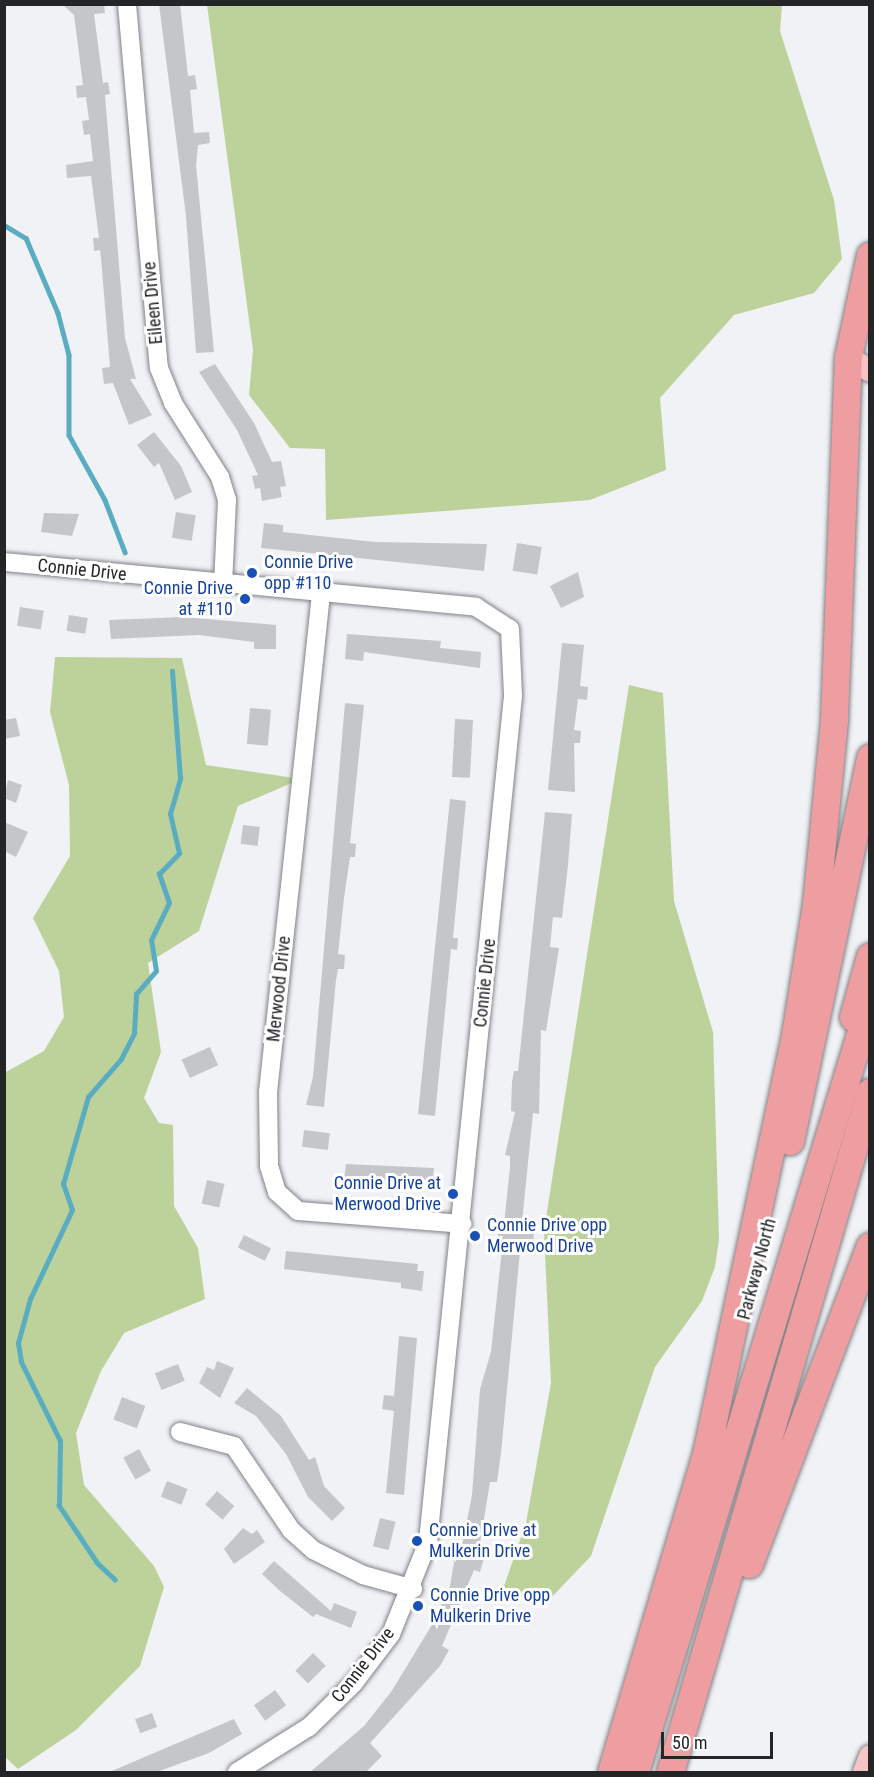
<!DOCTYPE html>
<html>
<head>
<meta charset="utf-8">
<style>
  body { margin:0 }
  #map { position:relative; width:874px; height:1777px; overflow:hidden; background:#f0f2f6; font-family:"Roboto Condensed",sans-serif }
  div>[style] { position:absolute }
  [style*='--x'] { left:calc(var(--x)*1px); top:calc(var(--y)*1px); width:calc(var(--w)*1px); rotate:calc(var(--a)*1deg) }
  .green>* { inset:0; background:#bdd29a }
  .stream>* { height:4.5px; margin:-2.25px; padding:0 2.25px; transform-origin:2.25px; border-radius:2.25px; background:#5aacc1 }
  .building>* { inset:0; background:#c4c6ca; transform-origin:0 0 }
  .roads { filter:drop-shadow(0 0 2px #818286) drop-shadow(0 0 2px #818286) }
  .minor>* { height:18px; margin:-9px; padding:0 9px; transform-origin:9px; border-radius:9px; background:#fff }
  .major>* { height:22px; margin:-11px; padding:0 11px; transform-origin:11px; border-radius:11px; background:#f5c4c6 }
  .highway>* { height:27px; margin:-13.5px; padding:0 13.5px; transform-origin:13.5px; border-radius:13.5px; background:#ee9da0 }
  .dots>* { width:16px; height:16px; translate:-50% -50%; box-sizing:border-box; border:3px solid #fff; border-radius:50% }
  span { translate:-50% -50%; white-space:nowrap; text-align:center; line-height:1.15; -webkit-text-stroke:6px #fff; paint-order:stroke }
  .street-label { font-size:18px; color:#242527 }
  .transit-label { font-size:18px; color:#164399 }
  .left { translate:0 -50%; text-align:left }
  .right { translate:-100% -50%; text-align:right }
  .frame { position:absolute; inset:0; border:6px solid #242527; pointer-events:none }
  .scale { position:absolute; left:661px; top:1732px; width:112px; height:27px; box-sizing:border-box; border:3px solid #242527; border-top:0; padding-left:8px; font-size:18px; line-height:21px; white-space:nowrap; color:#242527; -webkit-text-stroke:4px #fff; paint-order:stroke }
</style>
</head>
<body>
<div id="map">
  <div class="green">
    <div style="clip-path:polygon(207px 5px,782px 5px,780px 31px,834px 200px,842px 259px,814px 293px,734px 315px,660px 398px,666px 470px,590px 500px,326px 520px,325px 449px,290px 448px,249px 395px,253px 350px)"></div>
    <div style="clip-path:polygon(55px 657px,182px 658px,206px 765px,301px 779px,238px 806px,199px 931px,148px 963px,161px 1052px,144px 1098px,159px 1123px,173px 1125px,174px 1206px,198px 1248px,205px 1299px,124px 1333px,101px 1371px,76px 1433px,84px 1485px,154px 1566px,164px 1587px,140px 1666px,76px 1730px,18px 1769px,4px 1756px,4px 1073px,44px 1051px,64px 1017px,59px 971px,33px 918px,70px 856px,69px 785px,50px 712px)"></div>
    <div style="clip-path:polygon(629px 685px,663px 693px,674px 901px,713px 1032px,719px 1239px,715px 1267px,702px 1301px,655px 1367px,591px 1556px,547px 1602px,501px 1595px,526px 1523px,551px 1383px,544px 1231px)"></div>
  </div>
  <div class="stream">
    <div style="--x:4;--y:225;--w:26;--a:31"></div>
    <div style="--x:26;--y:238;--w:82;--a:66.9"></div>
    <div style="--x:58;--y:313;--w:43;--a:75.3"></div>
    <div style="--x:69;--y:355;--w:80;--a:90"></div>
    <div style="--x:69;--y:435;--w:74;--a:61"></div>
    <div style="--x:105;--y:500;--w:56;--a:69"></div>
    <div style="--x:115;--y:1580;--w:25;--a:-137"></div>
    <div style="--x:97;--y:1563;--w:69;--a:-123.7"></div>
    <div style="--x:59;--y:1506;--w:65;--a:-89.1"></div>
    <div style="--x:60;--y:1441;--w:88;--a:-116.3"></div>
    <div style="--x:21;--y:1362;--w:19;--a:-99"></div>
    <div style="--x:18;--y:1343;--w:46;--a:-74.7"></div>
    <div style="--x:30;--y:1299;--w:98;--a:-64.7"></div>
    <div style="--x:72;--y:1210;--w:28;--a:-109"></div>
    <div style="--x:63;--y:1184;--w:91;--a:-74"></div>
    <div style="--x:88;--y:1097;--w:50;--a:-49"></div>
    <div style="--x:121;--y:1059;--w:29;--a:-63"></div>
    <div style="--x:134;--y:1033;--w:39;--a:-87"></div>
    <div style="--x:136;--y:994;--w:30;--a:-49"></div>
    <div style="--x:156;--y:971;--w:31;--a:-99"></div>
    <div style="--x:151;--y:940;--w:41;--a:-64.1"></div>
    <div style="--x:169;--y:903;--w:31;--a:-109"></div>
    <div style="--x:159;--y:874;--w:29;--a:-46"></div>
    <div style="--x:179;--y:853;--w:40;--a:-103"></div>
    <div style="--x:170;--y:814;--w:37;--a:-74"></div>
    <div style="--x:180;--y:778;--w:107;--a:-94.3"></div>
  </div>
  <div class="building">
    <div style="clip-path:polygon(62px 4px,104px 4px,105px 13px,94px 14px,103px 83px,108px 82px,110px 94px,105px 95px,125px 338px,136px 379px,130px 379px,152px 415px,129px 425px,113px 383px,104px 384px,102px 368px,110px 367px,101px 258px,100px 250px,94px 251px,93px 238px,99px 238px,91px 176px,67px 178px,66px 165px,93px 161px,90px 134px,84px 135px,82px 121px,89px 120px,86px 97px,77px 98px,76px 86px,83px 85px,74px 15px)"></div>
    <div style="clip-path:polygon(159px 4px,180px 4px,188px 76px,195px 75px,197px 89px,190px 90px,194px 133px,209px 132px,210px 143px,198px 145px,196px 165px,214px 352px,196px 353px,186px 216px)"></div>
    <div style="clip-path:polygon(215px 364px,254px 423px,272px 462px,281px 461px,286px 486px,280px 487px,282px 497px,262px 501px,260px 488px,255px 489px,252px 476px,258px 475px,237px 430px,199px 372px)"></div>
    <div style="clip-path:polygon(154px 432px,181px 466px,192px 492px,175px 500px,159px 463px,154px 467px,137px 445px)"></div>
    <div style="left:176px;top:512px;width:20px;height:26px;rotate:9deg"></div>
    <div style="clip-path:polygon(44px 513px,79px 514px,72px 536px,41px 532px)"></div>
    <div style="clip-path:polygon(264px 523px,283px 525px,283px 532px,375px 542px,487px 544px,484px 571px,261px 548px)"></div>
    <div style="left:517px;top:543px;width:25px;height:28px;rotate:9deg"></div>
    <div style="clip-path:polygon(578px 572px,584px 597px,561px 608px,550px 586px)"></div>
    <div style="left:20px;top:607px;width:24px;height:19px;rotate:9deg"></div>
    <div style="left:69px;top:615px;width:19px;height:16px;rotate:9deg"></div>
    <div style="clip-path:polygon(183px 617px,276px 625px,276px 649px,254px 649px,254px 642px,199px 635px,111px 639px,109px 620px)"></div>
    <div style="clip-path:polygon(347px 634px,441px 641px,440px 648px,481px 652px,480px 668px,364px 652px,363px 661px,345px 659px)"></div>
    <div style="clip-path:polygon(562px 643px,584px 645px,580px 686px,588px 687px,587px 700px,578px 699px,574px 730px,581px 731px,580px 743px,574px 743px,575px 792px,548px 790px)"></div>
    <div style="clip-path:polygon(345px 703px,364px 705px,350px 843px,356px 844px,355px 857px,350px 857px,344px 898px,338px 954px,345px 955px,344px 969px,338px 969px,336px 980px,324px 1107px,306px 1105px,313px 1077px)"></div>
    <div style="left:250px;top:708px;width:21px;height:36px;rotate:5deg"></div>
    <div style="clip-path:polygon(16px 718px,20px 736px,4px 739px,4px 720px)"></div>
    <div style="left:455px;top:719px;width:18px;height:58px;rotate:3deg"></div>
    <div style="clip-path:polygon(8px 780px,22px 785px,16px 803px,4px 798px)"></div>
    <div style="clip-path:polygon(450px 799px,466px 801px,453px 938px,458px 938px,457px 950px,451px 949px,435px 1116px,418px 1114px)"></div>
    <div style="clip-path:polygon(545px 812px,572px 814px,568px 865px,562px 918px,553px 917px,550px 947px,559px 948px,546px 1031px,541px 1030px,539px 1114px,533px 1113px,522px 1222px,535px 1223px,532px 1252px,520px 1251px,501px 1453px,497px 1482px,490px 1482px,478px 1556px,484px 1558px,480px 1572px,474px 1570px,442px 1646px,449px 1650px,440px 1666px,370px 1743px,382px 1756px,365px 1773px,309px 1773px,364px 1726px,391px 1692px,435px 1620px,450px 1586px,456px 1550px,461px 1551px,472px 1495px,480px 1389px,491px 1352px,502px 1249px,497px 1249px,498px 1234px,503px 1234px,510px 1167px,510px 1156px,505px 1155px,515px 1112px,511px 1111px,512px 1082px,514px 1071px,518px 1071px)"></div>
    <div style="clip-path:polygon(4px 822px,28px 832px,16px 857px,4px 851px)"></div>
    <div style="left:243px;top:825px;width:17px;height:19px;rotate:7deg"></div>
    <div style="left:210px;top:1047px;width:20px;height:31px;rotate:66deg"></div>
    <div style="left:304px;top:1130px;width:26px;height:17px;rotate:7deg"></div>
    <div style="clip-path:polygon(346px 1164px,434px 1168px,432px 1190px,344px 1181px)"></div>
    <div style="left:207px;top:1180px;width:18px;height:24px;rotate:13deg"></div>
    <div style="left:244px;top:1235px;width:30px;height:14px;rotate:26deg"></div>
    <div style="clip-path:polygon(286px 1251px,418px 1264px,417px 1271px,424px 1271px,422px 1291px,401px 1288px,401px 1283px,284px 1269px)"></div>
    <div style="clip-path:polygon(399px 1336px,417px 1338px,404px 1495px,386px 1493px,394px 1411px,382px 1409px,384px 1395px,394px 1396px)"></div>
    <div style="clip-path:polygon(217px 1361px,234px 1368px,220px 1398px,199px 1383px,207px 1367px,214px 1370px)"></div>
    <div style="left:178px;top:1364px;width:18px;height:25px;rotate:68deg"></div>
    <div style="clip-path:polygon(247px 1388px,281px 1416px,309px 1460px,315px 1457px,324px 1486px,345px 1508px,332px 1521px,308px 1497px,286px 1454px,256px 1416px,234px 1403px)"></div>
    <div style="left:122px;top:1397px;width:25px;height:24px;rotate:21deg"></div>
    <div style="left:139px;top:1449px;width:25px;height:18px;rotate:61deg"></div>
    <div style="left:167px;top:1481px;width:22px;height:17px;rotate:21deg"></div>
    <div style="left:217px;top:1491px;width:23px;height:18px;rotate:41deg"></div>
    <div style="left:380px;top:1518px;width:16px;height:29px;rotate:14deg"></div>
    <div style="clip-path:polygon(243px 1528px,252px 1534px,257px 1530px,265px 1542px,234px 1564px,224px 1549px)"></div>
    <div style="clip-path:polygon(274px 1561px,331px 1611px,334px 1603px,357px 1612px,351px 1628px,316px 1614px,313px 1617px,280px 1591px,262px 1574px)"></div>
    <div style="left:313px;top:1653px;width:18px;height:25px;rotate:45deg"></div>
    <div style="left:275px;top:1690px;width:19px;height:26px;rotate:54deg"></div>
    <div style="left:152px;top:1713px;width:15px;height:18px;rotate:70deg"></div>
    <div style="clip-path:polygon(234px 1719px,242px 1734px,209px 1753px,154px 1773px,107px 1773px)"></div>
  </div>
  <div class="roads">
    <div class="minor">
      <div style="--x:127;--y:4;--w:365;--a:85"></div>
      <div style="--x:159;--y:368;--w:38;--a:68"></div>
      <div style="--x:173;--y:403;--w:88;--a:57.6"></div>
      <div style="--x:220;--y:477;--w:24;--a:73"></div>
      <div style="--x:227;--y:500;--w:84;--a:92.7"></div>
      <div style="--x:4;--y:562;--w:474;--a:5.4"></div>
      <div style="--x:476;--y:607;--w:40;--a:32.9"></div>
      <div style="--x:510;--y:629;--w:67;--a:87.4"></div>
      <div style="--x:513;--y:696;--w:850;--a:95.74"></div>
      <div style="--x:428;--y:1542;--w:99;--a:111.9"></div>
      <div style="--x:391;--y:1634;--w:61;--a:127.1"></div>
      <div style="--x:354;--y:1683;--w:63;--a:135.6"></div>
      <div style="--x:309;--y:1727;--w:85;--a:148"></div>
      <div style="--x:321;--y:594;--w:501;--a:96.07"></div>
      <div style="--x:268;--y:1092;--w:74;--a:89.2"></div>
      <div style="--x:269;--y:1166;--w:27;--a:73"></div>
      <div style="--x:277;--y:1192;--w:28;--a:42"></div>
      <div style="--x:298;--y:1211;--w:165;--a:4.5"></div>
      <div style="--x:180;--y:1432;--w:56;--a:14.5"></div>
      <div style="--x:234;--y:1446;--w:102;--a:55.8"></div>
      <div style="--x:291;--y:1530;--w:30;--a:42"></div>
      <div style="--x:313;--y:1550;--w:56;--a:26.6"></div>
      <div style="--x:363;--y:1575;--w:52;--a:15.6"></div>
    </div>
    <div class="major">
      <div style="--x:848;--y:357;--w:26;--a:32"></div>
      <div style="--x:864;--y:1772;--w:17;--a:-69"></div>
    </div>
    <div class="highway">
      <div style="--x:853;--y:1017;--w:63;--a:-74.4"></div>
      <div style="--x:790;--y:1141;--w:392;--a:-78.2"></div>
      <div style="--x:707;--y:1449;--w:423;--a:-78"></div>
      <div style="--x:795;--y:1035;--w:133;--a:-80.9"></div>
      <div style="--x:816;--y:904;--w:186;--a:-84.4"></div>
      <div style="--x:834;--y:719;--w:362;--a:-87.8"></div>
      <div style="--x:848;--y:357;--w:104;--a:-77.8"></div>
      <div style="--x:749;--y:1564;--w:340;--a:-69.2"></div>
      <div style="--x:611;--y:1772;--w:354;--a:-73.4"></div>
      <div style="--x:635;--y:1772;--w:806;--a:-73.05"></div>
      <div style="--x:670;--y:1772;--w:709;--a:-73.61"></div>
    </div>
  </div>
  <div class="dots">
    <div style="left:252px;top:573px;background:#1a4fb4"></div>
    <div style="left:245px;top:599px;background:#1a4fb4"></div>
    <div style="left:453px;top:1194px;background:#1a4fb4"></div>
    <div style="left:475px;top:1236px;background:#1a4fb4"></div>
    <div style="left:417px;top:1541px;background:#1a4fb4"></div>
    <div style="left:418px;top:1606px;background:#1a4fb4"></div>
  </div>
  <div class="street-label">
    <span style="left:153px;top:303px;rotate:-95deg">Eileen Drive</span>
    <span style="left:82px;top:570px;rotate:6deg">Connie Drive</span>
    <span style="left:485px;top:983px;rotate:-84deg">Connie Drive</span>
    <span style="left:279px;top:989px;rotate:-84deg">Merwood Drive</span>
    <span style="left:757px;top:1269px;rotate:-75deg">Parkway North</span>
    <span style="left:363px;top:1665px;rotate:-52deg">Connie Drive</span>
  </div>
  <div class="transit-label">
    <span class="left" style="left:264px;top:573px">Connie Drive<br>opp #110</span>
    <span class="right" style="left:233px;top:599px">Connie Drive<br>at #110</span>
    <span class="right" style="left:441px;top:1194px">Connie Drive at<br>Merwood Drive</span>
    <span class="left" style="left:487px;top:1236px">Connie Drive opp<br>Merwood Drive</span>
    <span class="left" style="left:429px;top:1541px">Connie Drive at<br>Mulkerin Drive</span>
    <span class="left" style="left:430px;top:1606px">Connie Drive opp<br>Mulkerin Drive</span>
  </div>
  <div class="frame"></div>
  <div class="scale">50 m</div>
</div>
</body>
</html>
